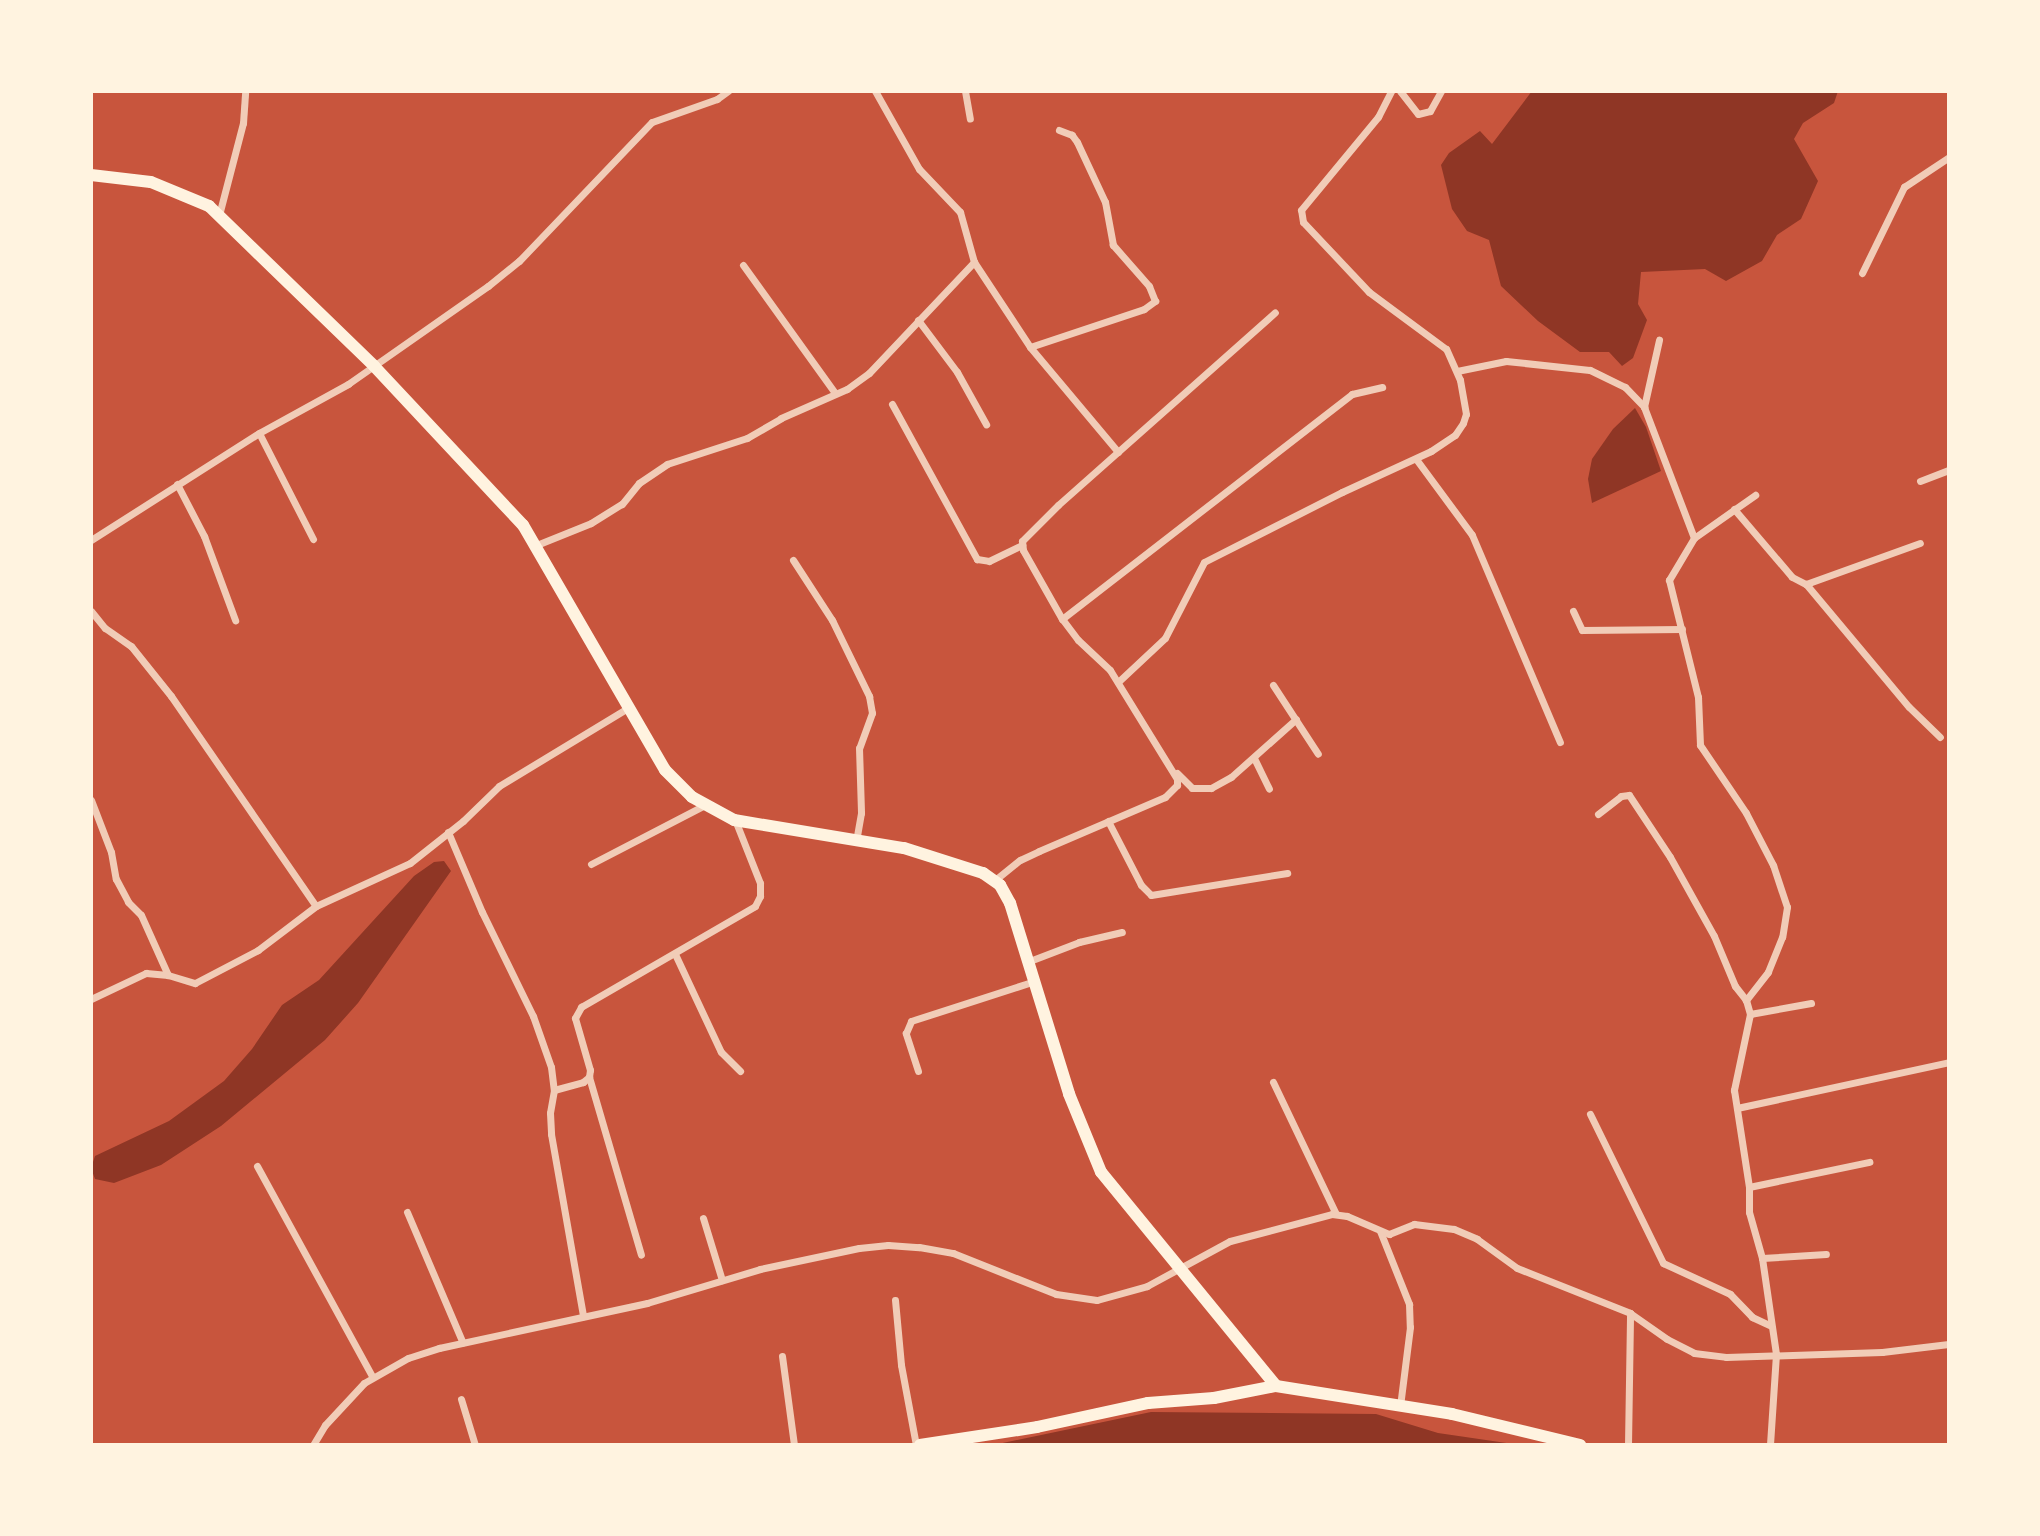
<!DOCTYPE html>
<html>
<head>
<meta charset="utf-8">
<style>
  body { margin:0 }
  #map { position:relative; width:2040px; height:1536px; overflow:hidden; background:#c8553d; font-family:Arial,sans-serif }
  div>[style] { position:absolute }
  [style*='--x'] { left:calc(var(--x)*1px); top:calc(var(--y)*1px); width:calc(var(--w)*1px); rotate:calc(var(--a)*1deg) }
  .water>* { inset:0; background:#8f3625 }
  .minor>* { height:7px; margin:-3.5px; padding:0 3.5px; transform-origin:3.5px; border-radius:3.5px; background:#f1ccb7 }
  .primary>* { height:12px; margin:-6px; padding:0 6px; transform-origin:6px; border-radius:6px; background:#fff3e0 }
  span { translate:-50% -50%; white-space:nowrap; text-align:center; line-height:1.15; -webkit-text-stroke:5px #fff3e0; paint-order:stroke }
  .frame { position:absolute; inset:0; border:93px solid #fff3e0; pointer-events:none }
</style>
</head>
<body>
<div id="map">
  <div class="water">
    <div style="clip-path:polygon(1532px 91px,1838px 91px,1834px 103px,1803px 123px,1794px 139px,1818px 181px,1801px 219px,1777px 235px,1762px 261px,1726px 281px,1705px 269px,1641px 272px,1638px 304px,1647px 320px,1633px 358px,1622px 366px,1609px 352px,1580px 352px,1538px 321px,1501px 286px,1489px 240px,1467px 231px,1452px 209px,1441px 165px,1449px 153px,1480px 131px,1492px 144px)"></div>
    <div style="clip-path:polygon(1635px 408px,1646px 427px,1661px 471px,1592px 503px,1588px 479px,1592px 459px,1613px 429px)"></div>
    <div style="clip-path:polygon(444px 861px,451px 871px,358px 1003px,325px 1040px,221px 1126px,161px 1165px,114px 1183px,95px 1179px,91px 1168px,95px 1156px,169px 1121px,224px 1081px,252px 1049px,282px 1005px,319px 980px,414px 876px,434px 862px)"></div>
    <div style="clip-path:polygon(1151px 1412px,1376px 1414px,1438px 1433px,1520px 1445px,993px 1445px)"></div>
  </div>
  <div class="minor">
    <div style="--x:965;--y:91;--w:28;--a:80"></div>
    <div style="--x:1400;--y:91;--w:29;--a:52"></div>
    <div style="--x:1418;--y:114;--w:12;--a:-14"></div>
    <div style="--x:1430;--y:111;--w:23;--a:-61"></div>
    <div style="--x:219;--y:215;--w:95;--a:-75.4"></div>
    <div style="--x:243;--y:123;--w:32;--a:-86"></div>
    <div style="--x:974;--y:262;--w:102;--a:56.6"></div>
    <div style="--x:1030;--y:347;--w:137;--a:50"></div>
    <div style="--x:743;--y:265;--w:158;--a:54.3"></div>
    <div style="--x:1862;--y:273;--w:96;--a:-64"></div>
    <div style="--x:1904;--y:187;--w:54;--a:-33.7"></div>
    <div style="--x:918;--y:320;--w:65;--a:53.1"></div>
    <div style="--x:957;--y:372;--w:60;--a:60.9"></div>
    <div style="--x:1030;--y:347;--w:120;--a:-18.4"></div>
    <div style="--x:1144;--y:309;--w:14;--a:-36"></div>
    <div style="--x:1155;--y:301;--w:16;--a:-112"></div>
    <div style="--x:1149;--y:286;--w:55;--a:-131.3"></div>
    <div style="--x:1113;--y:245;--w:44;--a:-100.5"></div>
    <div style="--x:1105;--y:202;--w:66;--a:-115"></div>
    <div style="--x:1077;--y:142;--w:9;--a:-126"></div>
    <div style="--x:1072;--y:135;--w:14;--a:-159"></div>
    <div style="--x:1457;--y:371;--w:50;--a:-11.5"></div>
    <div style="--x:1506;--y:361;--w:84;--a:6.1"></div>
    <div style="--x:1590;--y:370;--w:39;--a:26"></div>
    <div style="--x:1625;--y:387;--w:28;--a:46"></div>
    <div style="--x:1644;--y:407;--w:140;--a:69.1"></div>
    <div style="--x:1694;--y:538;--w:49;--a:120.8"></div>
    <div style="--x:1669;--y:580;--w:121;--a:76.1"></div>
    <div style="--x:1698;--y:697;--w:48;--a:87.6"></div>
    <div style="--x:1700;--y:745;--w:82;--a:55.9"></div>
    <div style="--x:1746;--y:813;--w:59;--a:62.6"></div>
    <div style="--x:1773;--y:865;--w:44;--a:71.6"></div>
    <div style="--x:1787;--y:907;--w:30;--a:99"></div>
    <div style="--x:1782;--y:937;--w:38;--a:112"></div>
    <div style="--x:1768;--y:972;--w:36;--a:128"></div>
    <div style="--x:1746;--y:1000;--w:15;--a:74"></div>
    <div style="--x:1750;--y:1014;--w:78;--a:101.9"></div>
    <div style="--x:1734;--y:1090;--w:98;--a:81.2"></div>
    <div style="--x:1749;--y:1187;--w:25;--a:90"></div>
    <div style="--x:1749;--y:1212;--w:48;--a:74.2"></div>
    <div style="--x:1762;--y:1258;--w:97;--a:81.7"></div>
    <div style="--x:1776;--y:1354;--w:91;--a:93.8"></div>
    <div style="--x:892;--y:404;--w:177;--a:61.3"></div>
    <div style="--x:977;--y:559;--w:12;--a:9"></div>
    <div style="--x:989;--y:561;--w:37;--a:-26"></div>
    <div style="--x:1644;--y:407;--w:69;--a:-77.4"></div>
    <div style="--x:259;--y:433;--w:119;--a:63"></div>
    <div style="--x:1416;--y:459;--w:94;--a:53.6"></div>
    <div style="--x:1472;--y:535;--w:225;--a:67"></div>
    <div style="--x:1920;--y:481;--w:31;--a:-21"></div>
    <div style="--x:177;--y:484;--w:59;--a:62.6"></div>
    <div style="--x:204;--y:536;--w:90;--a:69.7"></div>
    <div style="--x:1734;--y:509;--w:89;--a:49.5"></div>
    <div style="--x:1792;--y:577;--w:16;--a:27"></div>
    <div style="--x:1806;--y:584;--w:160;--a:50.1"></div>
    <div style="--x:1909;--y:707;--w:43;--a:44.1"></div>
    <div style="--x:1694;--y:538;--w:75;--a:-35.2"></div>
    <div style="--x:91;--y:540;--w:199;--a:-32.5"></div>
    <div style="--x:259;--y:433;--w:102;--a:-28.8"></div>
    <div style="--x:348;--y:384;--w:171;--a:-35"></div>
    <div style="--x:488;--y:286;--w:40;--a:-39"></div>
    <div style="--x:519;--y:261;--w:192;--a:-46.3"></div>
    <div style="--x:652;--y:122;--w:69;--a:-19.5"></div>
    <div style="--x:717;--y:99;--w:14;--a:-36"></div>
    <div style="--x:534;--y:546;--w:61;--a:-22"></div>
    <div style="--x:591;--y:523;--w:36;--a:-32"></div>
    <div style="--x:622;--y:504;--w:27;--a:-51"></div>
    <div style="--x:639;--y:483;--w:34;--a:-34"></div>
    <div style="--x:667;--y:464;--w:84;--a:-18"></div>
    <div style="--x:747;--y:438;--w:39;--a:-30"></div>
    <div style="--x:781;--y:418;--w:72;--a:-23.7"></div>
    <div style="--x:847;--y:389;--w:27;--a:-36"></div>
    <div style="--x:869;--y:373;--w:153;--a:-46.6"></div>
    <div style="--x:974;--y:262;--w:52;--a:-105.6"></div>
    <div style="--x:960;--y:212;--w:59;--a:-133.6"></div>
    <div style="--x:919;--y:169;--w:90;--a:-119.4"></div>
    <div style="--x:793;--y:560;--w:72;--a:57"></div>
    <div style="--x:832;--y:620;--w:85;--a:64"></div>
    <div style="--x:869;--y:696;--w:17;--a:80"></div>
    <div style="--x:872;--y:713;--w:37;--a:110"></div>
    <div style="--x:859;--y:748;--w:65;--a:88.2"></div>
    <div style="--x:861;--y:813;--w:27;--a:100"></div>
    <div style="--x:1806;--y:584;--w:121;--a:-19.8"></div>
    <div style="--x:91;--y:611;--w:22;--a:51"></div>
    <div style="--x:105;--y:628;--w:32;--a:35"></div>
    <div style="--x:131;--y:646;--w:64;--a:51.3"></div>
    <div style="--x:171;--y:696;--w:255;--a:55.4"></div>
    <div style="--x:1573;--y:611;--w:21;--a:65"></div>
    <div style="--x:1582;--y:630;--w:100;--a:-0.6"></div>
    <div style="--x:1062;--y:619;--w:367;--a:-37.8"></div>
    <div style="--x:1352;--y:394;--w:31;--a:-13"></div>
    <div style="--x:1118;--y:682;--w:64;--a:-43.1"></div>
    <div style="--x:1165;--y:638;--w:85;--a:-62.8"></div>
    <div style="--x:1204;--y:562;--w:155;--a:-26.9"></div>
    <div style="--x:1342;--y:492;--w:98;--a:-24.7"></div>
    <div style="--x:1431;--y:451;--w:29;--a:-34"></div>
    <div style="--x:1455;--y:435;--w:14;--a:-56"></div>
    <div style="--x:1463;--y:423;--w:9;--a:-72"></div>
    <div style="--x:1466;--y:414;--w:35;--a:-100"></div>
    <div style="--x:1460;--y:380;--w:34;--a:-114"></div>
    <div style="--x:1446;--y:349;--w:96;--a:-143.5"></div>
    <div style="--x:1369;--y:292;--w:96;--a:-133.3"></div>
    <div style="--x:1303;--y:222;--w:12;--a:-99"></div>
    <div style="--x:1301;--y:210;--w:121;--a:-50.4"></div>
    <div style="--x:1378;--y:117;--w:29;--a:-63"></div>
    <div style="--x:1273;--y:685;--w:82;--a:56.9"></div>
    <div style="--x:1254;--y:758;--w:34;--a:64"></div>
    <div style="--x:1177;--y:773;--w:21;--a:45"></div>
    <div style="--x:1192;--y:788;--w:19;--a:0"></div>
    <div style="--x:1211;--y:788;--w:23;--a:-29"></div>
    <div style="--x:1231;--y:777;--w:87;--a:-41.7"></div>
    <div style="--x:91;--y:800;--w:56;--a:69"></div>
    <div style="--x:111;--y:852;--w:27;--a:80"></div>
    <div style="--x:116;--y:879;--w:26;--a:62"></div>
    <div style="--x:128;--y:902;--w:18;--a:45"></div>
    <div style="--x:141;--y:915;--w:66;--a:65.8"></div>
    <div style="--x:1598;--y:814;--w:29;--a:-38"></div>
    <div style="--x:1621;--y:796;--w:8;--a:-7"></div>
    <div style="--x:1629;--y:795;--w:74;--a:56.5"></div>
    <div style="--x:1670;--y:857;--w:90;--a:60.9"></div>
    <div style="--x:1714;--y:936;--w:54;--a:67.2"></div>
    <div style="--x:1735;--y:986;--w:18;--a:52"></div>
    <div style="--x:1108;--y:821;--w:72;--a:62.7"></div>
    <div style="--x:1141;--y:885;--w:14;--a:45"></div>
    <div style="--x:1151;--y:895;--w:138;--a:-9.2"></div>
    <div style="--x:448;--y:832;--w:87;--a:67"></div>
    <div style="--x:482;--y:912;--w:116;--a:63.9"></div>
    <div style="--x:533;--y:1016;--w:54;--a:70.6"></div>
    <div style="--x:551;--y:1067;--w:23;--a:83"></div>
    <div style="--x:554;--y:1090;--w:23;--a:100"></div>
    <div style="--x:550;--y:1113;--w:21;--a:87"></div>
    <div style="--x:551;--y:1134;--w:185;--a:80"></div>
    <div style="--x:591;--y:864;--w:128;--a:-27.4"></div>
    <div style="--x:995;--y:880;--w:32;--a:-39"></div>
    <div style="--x:1020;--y:860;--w:21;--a:-25"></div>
    <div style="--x:1039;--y:851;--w:137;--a:-23.2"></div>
    <div style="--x:1165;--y:797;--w:17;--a:-45"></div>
    <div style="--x:1177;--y:785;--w:6;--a:-90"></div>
    <div style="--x:1177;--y:779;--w:128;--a:-121.6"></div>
    <div style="--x:1110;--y:670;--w:44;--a:-136.8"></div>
    <div style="--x:1078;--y:640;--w:26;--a:-127"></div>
    <div style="--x:1062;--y:619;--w:79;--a:-119.5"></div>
    <div style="--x:1023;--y:550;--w:9;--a:-96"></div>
    <div style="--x:1022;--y:541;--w:51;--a:-45"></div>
    <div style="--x:1058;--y:505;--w:290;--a:-41.6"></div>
    <div style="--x:675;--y:954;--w:108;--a:64.9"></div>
    <div style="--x:721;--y:1052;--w:27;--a:45"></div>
    <div style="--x:1027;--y:962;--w:56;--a:-21"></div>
    <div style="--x:1079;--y:942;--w:44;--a:-13.1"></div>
    <div style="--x:91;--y:999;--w:61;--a:-25.3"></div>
    <div style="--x:146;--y:973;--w:22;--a:5"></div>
    <div style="--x:168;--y:975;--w:28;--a:17"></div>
    <div style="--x:195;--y:983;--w:71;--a:-27.6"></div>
    <div style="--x:258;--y:950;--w:73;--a:-37.2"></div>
    <div style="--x:316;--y:906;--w:103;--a:-24.6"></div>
    <div style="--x:410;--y:863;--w:68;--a:-38.4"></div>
    <div style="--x:463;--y:821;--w:50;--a:-44.2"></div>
    <div style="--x:499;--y:786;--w:151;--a:-31.2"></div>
    <div style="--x:1750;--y:1014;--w:62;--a:-10.2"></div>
    <div style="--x:918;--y:1071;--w:40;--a:-108"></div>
    <div style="--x:906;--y:1033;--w:13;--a:-67"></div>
    <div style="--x:911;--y:1021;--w:127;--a:-17.9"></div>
    <div style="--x:589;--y:1077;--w:185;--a:73.7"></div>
    <div style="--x:1273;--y:1082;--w:146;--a:64.5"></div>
    <div style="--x:554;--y:1090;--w:30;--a:-15"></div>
    <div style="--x:583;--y:1082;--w:8;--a:-40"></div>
    <div style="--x:589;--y:1077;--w:7;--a:-82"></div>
    <div style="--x:590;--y:1070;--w:54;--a:-106.1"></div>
    <div style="--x:575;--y:1018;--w:13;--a:-61"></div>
    <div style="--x:581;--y:1007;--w:201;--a:-30.1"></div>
    <div style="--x:755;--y:906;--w:11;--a:-63"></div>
    <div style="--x:760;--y:896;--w:13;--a:-90"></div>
    <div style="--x:760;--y:883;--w:68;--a:-111.6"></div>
    <div style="--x:1737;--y:1108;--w:217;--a:-12.2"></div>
    <div style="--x:1590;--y:1114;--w:166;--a:63.9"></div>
    <div style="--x:1663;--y:1263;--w:74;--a:24.8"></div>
    <div style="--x:1730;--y:1294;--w:32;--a:46"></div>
    <div style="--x:1752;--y:1317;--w:21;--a:25"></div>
    <div style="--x:257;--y:1166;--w:239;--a:61.3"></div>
    <div style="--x:1749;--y:1187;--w:123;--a:-11.8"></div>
    <div style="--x:407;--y:1212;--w:142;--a:66.9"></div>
    <div style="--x:703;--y:1218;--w:65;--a:73"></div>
    <div style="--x:1380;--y:1231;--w:79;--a:68.3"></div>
    <div style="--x:1409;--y:1304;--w:23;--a:88"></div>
    <div style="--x:1410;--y:1327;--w:80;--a:97.2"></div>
    <div style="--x:1762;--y:1258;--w:64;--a:-3.6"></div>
    <div style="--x:895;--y:1300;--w:65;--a:84.7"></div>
    <div style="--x:901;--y:1365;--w:81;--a:79.4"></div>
    <div style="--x:782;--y:1356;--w:90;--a:82.3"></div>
    <div style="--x:461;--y:1399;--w:48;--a:73.1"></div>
    <div style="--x:313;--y:1445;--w:23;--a:-59"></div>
    <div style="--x:325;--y:1425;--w:57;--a:-47.1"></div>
    <div style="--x:364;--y:1383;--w:51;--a:-29.6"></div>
    <div style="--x:408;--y:1358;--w:33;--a:-18"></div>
    <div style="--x:439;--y:1348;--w:213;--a:-12.2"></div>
    <div style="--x:647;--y:1303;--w:118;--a:-16.7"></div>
    <div style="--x:760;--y:1269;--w:101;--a:-12"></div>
    <div style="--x:859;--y:1248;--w:29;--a:-6"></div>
    <div style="--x:888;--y:1245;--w:31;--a:4"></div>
    <div style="--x:919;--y:1247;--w:35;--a:10"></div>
    <div style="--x:953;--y:1253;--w:111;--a:21.7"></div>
    <div style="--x:1056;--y:1294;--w:41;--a:8.3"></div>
    <div style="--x:1097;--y:1300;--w:52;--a:-15.6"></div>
    <div style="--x:1147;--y:1286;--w:94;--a:-28.5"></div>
    <div style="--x:1230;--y:1241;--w:106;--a:-14.8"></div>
    <div style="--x:1332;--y:1214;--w:15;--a:8"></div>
    <div style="--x:1347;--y:1216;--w:46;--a:23.2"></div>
    <div style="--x:1389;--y:1234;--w:27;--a:-22"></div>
    <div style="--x:1414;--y:1224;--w:40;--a:7.1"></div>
    <div style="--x:1454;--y:1229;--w:25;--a:23"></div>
    <div style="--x:1477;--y:1239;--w:49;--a:35.9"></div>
    <div style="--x:1517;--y:1268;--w:122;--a:21.7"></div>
    <div style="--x:1630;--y:1313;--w:45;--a:35.1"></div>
    <div style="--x:1667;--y:1339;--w:30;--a:27"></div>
    <div style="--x:1694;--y:1353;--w:32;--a:7"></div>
    <div style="--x:1726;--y:1357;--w:156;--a:-1.8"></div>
    <div style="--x:1882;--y:1352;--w:67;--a:-6.8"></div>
    <div style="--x:1628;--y:1445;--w:132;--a:-89.1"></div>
  </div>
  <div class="primary">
    <div style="--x:91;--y:175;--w:60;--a:6.7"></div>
    <div style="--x:151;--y:182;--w:63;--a:22.5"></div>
    <div style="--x:209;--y:206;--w:230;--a:44.1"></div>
    <div style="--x:374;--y:366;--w:218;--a:46.9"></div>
    <div style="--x:523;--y:525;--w:283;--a:59.9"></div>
    <div style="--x:665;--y:770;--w:38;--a:45"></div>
    <div style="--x:692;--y:797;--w:48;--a:28.7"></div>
    <div style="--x:734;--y:820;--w:172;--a:9.4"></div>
    <div style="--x:904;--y:848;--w:83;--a:17.6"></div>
    <div style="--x:983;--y:873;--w:21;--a:35"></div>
    <div style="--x:1000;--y:885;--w:21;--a:61"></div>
    <div style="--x:1010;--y:903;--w:200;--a:72.8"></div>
    <div style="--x:1069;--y:1094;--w:84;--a:67.7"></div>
    <div style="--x:1101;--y:1172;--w:276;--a:50.7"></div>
    <div style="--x:920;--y:1445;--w:118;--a:-8.7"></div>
    <div style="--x:1037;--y:1427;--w:114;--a:-12.2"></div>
    <div style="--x:1148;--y:1403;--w:66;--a:-4.3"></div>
    <div style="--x:1214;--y:1398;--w:63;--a:-11"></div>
    <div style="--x:1276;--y:1386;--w:178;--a:9"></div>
    <div style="--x:1452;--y:1414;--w:132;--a:13.6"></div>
  </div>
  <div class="frame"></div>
</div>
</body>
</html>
